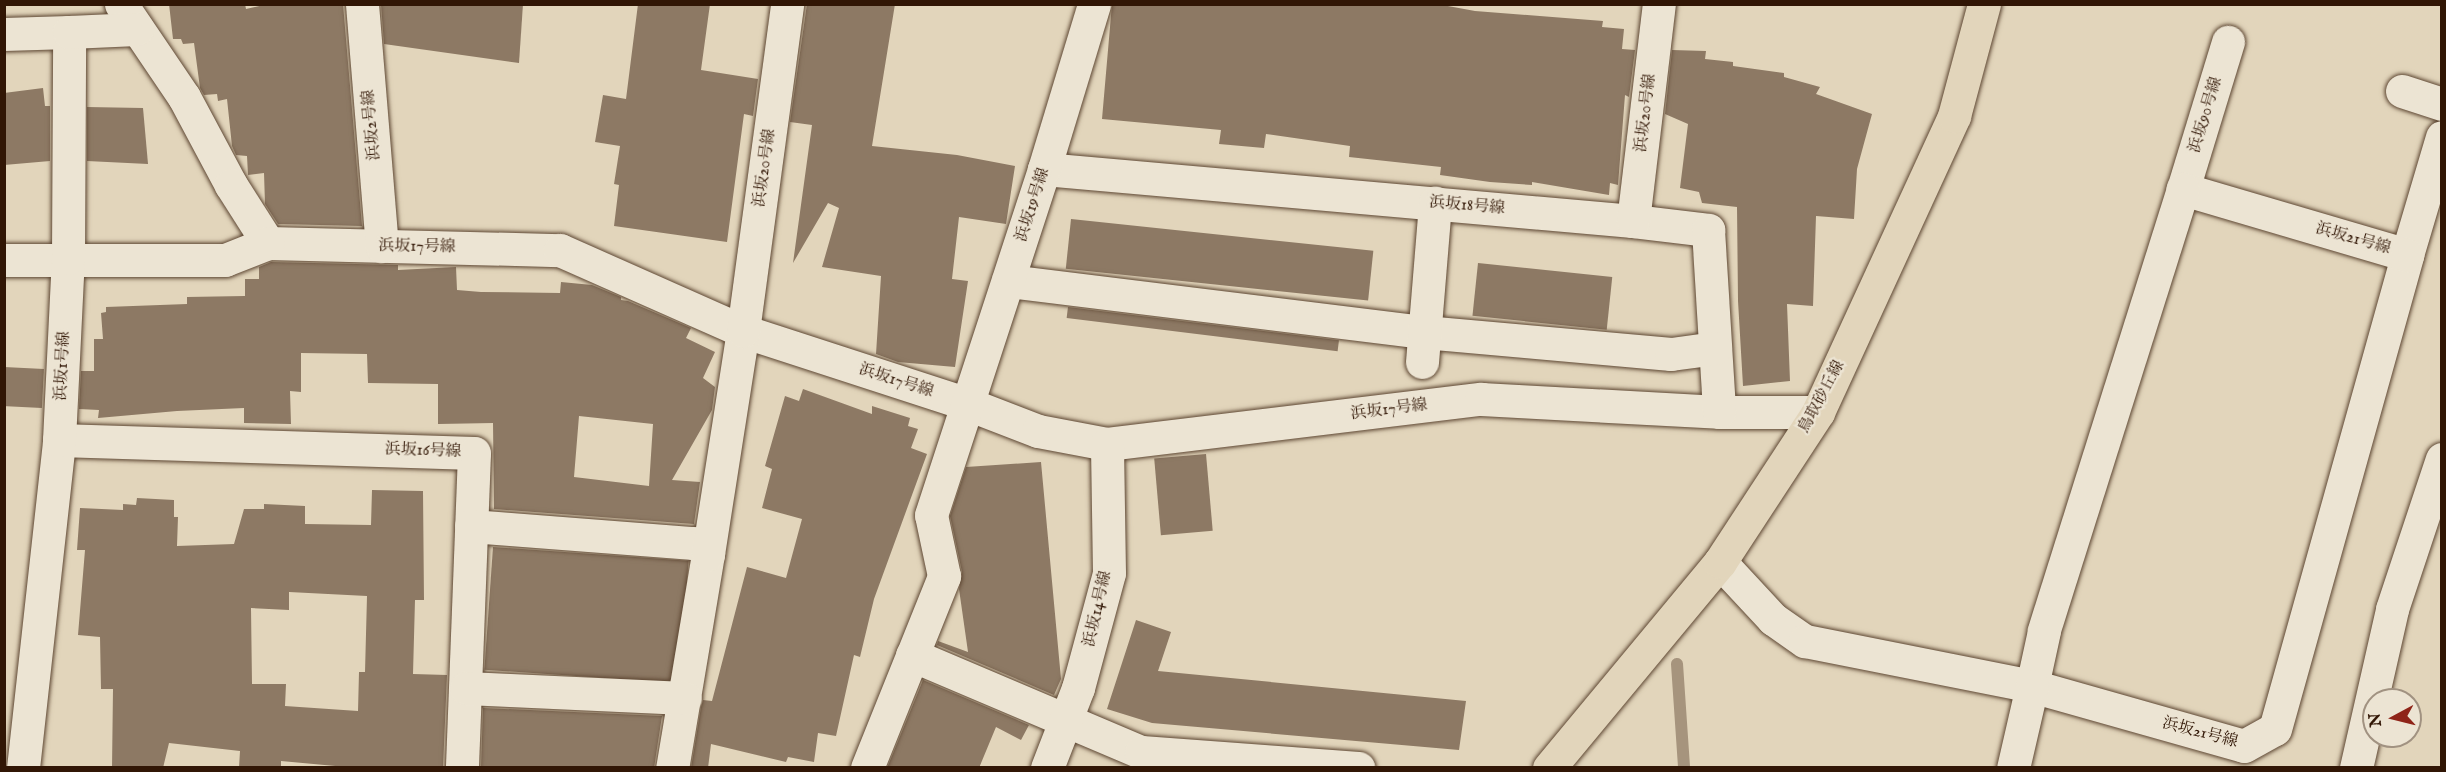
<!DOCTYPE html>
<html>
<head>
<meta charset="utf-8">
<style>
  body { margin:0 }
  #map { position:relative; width:2446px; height:772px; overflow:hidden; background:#e2d5bb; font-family:"IM FELL English","Noto Serif JP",serif }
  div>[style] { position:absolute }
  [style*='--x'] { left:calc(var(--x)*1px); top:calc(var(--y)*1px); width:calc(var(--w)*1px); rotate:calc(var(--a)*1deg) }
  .stream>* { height:12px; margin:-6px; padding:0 6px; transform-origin:6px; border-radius:6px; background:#a6947d }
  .building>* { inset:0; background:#8d7964; transform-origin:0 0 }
  .roads { filter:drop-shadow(0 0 2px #5d4632) drop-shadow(0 0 2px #5d4632) }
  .minor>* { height:33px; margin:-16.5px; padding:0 16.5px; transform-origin:16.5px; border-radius:16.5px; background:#ece4d3 }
  .major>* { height:33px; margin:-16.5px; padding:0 16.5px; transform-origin:16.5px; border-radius:16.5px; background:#e2d5bb }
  span { translate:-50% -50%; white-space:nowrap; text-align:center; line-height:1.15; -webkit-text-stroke:4.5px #ece4d3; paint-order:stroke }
  .street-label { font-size:16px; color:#311605 }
  .frame { position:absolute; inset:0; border:6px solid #311605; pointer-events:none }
  .north { position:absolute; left:2362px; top:688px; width:60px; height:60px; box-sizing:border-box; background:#ece4d3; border:2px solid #a19281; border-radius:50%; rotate:263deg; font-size:16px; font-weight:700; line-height:24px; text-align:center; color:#311605 }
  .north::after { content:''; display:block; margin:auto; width:21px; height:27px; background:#8f2418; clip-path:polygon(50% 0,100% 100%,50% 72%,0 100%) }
</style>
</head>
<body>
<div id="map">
  <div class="stream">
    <div style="--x:1677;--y:664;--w:104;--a:86.1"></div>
  </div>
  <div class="building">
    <div style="clip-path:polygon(169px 4px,245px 4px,246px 9px,268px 4px,343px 4px,362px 226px,278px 224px,265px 204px,264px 173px,248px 175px,247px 156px,236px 155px,232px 146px,227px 99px,218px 101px,217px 94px,204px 95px,200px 88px,194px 43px,183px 44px,181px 39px,173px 39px)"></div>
    <div style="clip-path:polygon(381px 4px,523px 4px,519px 63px,384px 44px)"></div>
    <div style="clip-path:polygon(638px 4px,710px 4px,701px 70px,758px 79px,753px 116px,744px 114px,727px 242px,614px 226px,619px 185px,614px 184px,620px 146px,595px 142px,603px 95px,626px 99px)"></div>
    <div style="clip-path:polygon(807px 4px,895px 4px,872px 146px,957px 155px,1015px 166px,1006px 224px,959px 217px,952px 279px,968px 281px,955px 367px,898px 362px,876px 354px,881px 276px,822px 267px,839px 208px,828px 203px,793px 263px,812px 125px,790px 122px)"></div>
    <div style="clip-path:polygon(1112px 4px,1437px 4px,1475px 11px,1603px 21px,1602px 27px,1624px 29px,1622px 49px,1635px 50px,1629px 97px,1625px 95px,1618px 185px,1610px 183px,1609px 195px,1532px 182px,1532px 185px,1490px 182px,1440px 175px,1441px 167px,1349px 157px,1350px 146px,1266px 134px,1264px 148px,1219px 144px,1221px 130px,1102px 119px)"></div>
    <div style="clip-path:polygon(1672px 50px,1706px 51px,1705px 59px,1733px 62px,1733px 66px,1784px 73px,1784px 77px,1820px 87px,1816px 94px,1872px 114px,1857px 169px,1854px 219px,1816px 216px,1813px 306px,1787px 304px,1790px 381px,1743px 386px,1738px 301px,1737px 207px,1702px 203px,1699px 192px,1680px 188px,1688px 124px,1665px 114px)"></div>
    <div style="clip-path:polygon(43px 88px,45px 106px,50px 106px,50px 161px,4px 165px,4px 93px)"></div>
    <div style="clip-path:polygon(87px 107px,143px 108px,148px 164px,87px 161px)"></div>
    <div style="left:1071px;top:219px;width:304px;height:50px;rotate:6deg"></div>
    <div style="clip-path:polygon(evenodd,271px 262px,398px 265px,398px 270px,456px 267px,457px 290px,481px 292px,560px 293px,561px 282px,592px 285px,621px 297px,621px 300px,628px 301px,691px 328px,686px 338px,715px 352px,703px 378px,715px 387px,712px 410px,672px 480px,700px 482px,694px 524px,494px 509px,493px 423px,438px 424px,438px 384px,368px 383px,367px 354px,301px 353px,301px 392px,290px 391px,291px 424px,244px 423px,244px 408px,177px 411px,98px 418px,99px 410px,79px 409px,81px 371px,94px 371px,94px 339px,103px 339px,101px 313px,106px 312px,106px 307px,187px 304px,187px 297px,245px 296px,245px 279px,259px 279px,259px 267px,271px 262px,579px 416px,653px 424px,649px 486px,574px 477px,579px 416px)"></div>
    <div style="left:1478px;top:263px;width:135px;height:53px;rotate:6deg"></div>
    <div style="left:1068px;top:307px;width:273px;height:11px;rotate:7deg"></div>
    <div style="left:4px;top:367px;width:40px;height:39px;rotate:3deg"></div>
    <div style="clip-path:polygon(803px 389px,872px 414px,872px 406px,910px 418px,908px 426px,918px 429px,911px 448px,927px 454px,874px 599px,860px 657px,854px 655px,836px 736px,818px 733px,814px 762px,788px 757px,786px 762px,711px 744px,708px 768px,691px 768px,701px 707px,703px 700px,712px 701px,747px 567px,786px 578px,802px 519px,762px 508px,772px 469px,765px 466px,785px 396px,799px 401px)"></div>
    <div style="left:1206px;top:454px;width:77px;height:52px;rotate:85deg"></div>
    <div style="clip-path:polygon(1041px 462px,1061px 679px,1054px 695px,937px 645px,938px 641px,968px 652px,959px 589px,962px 572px,950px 516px,966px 467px)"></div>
    <div style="clip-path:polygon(evenodd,372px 490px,423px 491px,424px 600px,415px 600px,413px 674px,447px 675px,443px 768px,357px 768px,281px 761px,281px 768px,239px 768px,240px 751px,169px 743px,163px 768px,112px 768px,113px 689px,101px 689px,100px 637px,78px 635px,85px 550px,77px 550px,80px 508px,123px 510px,123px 504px,136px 505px,137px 498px,174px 500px,174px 517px,178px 517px,177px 546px,234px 544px,244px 509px,264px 509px,264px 504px,305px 506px,305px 524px,371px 525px,372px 490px,289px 592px,367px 596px,365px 672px,359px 672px,358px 711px,285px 706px,286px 684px,252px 684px,251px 608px,289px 610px,289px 592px)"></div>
    <div style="left:493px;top:547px;width:196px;height:123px;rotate:4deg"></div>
    <div style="clip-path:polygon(1136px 620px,1171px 632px,1158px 671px,1466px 701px,1459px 750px,1152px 723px,1107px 709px)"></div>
    <div style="clip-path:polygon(923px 680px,1029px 725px,1021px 740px,996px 727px,979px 768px,887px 768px)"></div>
    <div style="clip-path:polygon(483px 708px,662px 716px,654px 768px,481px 768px)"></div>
  </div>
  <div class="roads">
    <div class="minor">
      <div style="--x:121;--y:4;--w:112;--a:55.9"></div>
      <div style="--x:184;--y:97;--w:100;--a:61.9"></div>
      <div style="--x:231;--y:185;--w:69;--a:57.5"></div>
      <div style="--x:268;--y:243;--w:292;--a:1.4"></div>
      <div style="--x:560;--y:250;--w:200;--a:23.9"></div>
      <div style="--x:743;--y:331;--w:237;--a:18"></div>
      <div style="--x:968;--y:404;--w:75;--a:21.1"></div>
      <div style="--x:1038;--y:431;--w:70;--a:10.7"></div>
      <div style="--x:1107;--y:444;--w:377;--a:-6.9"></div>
      <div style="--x:1481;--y:399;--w:238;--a:3.1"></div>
      <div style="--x:1719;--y:412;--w:99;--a:0"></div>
      <div style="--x:362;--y:4;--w:243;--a:85.3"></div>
      <div style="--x:4;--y:34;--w:65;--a:-1.8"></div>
      <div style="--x:2402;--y:91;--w:42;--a:18"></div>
      <div style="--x:1044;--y:169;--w:591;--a:5.05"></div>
      <div style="--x:1633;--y:221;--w:76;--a:6.8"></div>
      <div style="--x:1708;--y:230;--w:182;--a:86.5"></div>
      <div style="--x:2183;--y:189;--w:154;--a:-73"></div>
      <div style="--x:1633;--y:221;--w:219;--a:-83.2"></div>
      <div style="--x:2407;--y:255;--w:123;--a:-73.5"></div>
      <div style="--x:4;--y:260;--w:221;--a:0"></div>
      <div style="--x:225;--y:260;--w:46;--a:-21.6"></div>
      <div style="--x:1008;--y:281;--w:419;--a:7"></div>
      <div style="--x:1424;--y:332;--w:248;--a:5.1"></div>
      <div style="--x:1671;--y:354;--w:44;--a:-7.8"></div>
      <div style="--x:1422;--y:362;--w:160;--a:-85.3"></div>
      <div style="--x:59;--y:440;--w:415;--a:1.8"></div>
      <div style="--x:474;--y:453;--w:315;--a:92.2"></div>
      <div style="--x:471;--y:526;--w:223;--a:4.4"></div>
      <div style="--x:693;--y:543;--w:7;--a:16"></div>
      <div style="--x:700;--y:545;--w:12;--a:48"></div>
      <div style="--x:708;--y:554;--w:217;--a:99.5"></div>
      <div style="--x:708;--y:554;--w:226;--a:-81.1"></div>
      <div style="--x:743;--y:331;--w:330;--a:-82.3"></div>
      <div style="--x:1720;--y:562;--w:78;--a:47.1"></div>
      <div style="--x:1773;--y:619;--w:39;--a:35"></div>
      <div style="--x:1805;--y:641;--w:231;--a:11.2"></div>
      <div style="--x:2032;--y:686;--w:220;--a:15.8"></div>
      <div style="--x:2244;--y:746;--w:35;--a:-29"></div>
      <div style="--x:2275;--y:729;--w:492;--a:-74.4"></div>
      <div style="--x:2407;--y:255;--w:234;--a:-163.6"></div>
      <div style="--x:2183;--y:189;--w:463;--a:107.5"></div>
      <div style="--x:2044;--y:631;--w:56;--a:102.3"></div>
      <div style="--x:2032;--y:686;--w:84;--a:103"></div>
      <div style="--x:912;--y:655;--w:249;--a:23"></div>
      <div style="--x:1141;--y:752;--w:218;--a:4.2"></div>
      <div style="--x:466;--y:688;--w:219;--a:2.6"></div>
      <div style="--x:23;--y:768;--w:330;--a:-83.7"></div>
      <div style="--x:59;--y:440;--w:182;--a:-87.2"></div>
      <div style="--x:68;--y:258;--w:226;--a:-89.7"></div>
      <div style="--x:69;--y:32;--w:68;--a:-2.5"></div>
      <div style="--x:867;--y:768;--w:207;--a:-68.1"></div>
      <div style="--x:944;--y:576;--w:62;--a:-102"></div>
      <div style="--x:931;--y:515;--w:364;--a:-71.9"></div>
      <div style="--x:1044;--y:169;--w:172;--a:-73.1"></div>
      <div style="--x:1047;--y:768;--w:86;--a:-68.8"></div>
      <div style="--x:1078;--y:688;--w:119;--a:-74.9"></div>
      <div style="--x:1109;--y:573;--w:129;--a:-90.9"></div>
      <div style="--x:2356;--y:768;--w:163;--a:-77.2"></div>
      <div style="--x:2392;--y:609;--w:158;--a:-71.6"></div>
    </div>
    <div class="major">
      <div style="--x:1549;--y:768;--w:268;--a:-50.3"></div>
      <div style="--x:1720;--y:562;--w:179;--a:-56.8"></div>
      <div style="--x:1818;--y:412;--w:326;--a:-65.3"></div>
      <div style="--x:1954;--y:116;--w:116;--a:-75"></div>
    </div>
  </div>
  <div class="street-label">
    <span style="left:1646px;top:113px;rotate:-83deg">浜坂20号線</span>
    <span style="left:2206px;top:115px;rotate:-73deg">浜坂90号線</span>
    <span style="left:372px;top:125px;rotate:-95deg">浜坂2号線</span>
    <span style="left:765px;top:168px;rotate:-82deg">浜坂20号線</span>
    <span style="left:1033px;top:205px;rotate:-72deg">浜坂19号線</span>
    <span style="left:1467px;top:206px;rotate:5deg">浜坂18号線</span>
    <span style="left:2353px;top:239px;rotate:16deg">浜坂21号線</span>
    <span style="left:417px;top:247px;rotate:1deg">浜坂17号線</span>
    <span style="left:63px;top:366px;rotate:-87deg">浜坂1号線</span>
    <span style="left:896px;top:381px;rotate:18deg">浜坂17号線</span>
    <span style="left:1822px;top:397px;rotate:-62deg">鳥取砂丘線</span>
    <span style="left:1389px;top:410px;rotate:-7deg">浜坂17号線</span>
    <span style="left:423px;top:451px;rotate:2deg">浜坂16号線</span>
    <span style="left:1098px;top:609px;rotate:-77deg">浜坂14号線</span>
    <span style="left:2200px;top:733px;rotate:15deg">浜坂21号線</span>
  </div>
  <div class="frame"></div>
  <div class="north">N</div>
</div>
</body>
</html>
